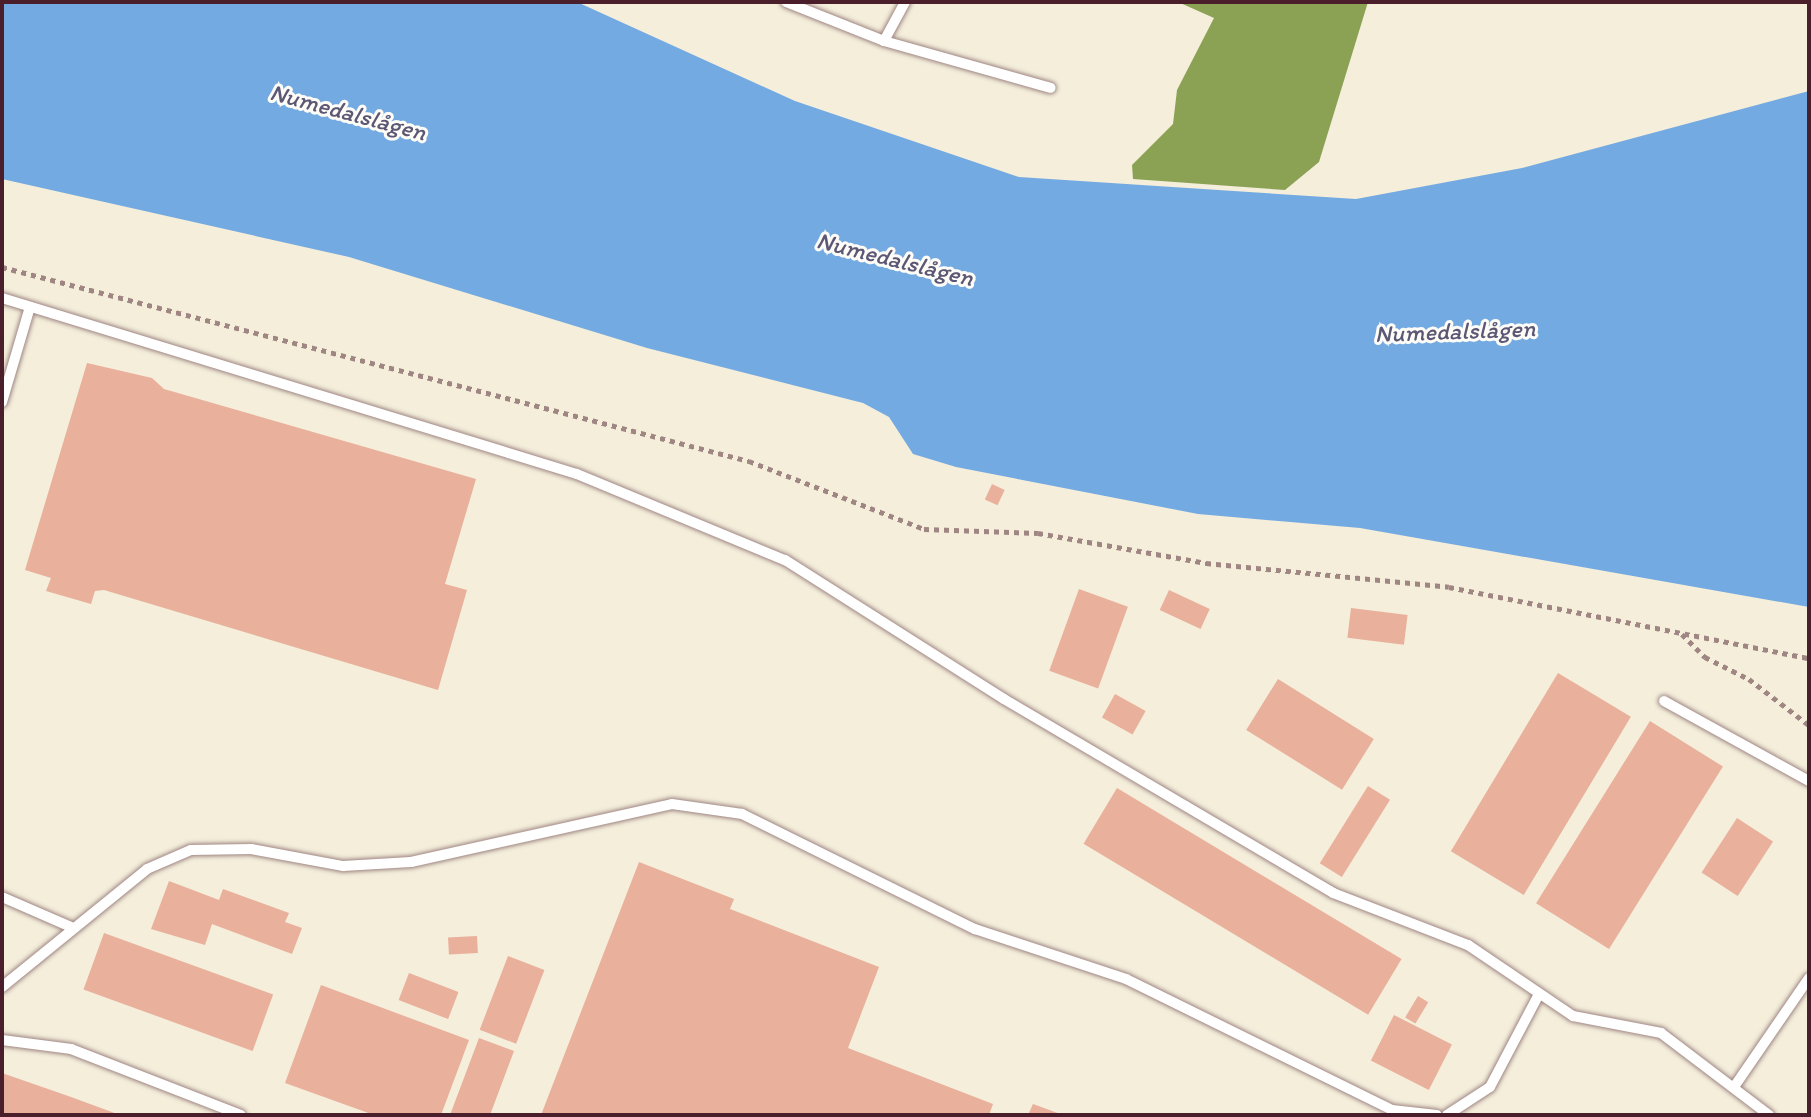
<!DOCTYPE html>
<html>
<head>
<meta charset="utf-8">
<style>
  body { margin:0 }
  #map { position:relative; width:1811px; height:1117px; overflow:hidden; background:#f4eedb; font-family:Itim,sans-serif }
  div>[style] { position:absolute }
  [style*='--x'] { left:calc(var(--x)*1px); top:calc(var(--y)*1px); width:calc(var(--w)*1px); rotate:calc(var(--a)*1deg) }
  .forest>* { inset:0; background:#8ba254 }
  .water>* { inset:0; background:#74aae2 }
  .building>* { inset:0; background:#e9b09c; transform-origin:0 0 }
  .path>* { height:4.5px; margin-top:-2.25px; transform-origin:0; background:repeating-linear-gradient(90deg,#9f8683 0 5px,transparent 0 10px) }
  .roads { filter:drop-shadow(0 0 2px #9f8683) drop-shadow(0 0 2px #9f8683) }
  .service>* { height:10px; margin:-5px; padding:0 5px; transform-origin:5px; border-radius:5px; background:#fff }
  span { translate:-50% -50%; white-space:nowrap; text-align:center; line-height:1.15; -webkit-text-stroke:6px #fdfcf7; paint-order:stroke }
  .water-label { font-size:24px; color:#5b5774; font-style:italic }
  .frame { position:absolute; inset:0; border:4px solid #4a1f2b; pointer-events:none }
</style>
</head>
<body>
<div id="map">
  <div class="forest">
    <div style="clip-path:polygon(1178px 2px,1368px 2px,1319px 162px,1285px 190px,1133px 179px,1132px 165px,1173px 124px,1177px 90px,1214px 18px)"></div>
  </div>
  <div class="water">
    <div style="clip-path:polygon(2px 2px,577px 2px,795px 101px,1019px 177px,1356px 199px,1522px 168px,1809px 91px,1809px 607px,1360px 528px,1198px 514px,956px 467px,913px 454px,889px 417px,863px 403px,647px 348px,349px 257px,2px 179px)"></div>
  </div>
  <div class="building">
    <div style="clip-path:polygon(87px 363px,152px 378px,164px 389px,476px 479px,445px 584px,467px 590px,438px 690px,104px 590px,95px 591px,91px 604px,46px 591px,51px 578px,25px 570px)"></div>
    <div style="left:992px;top:484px;width:14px;height:17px;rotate:25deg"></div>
    <div style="left:1079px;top:589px;width:52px;height:87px;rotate:20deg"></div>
    <div style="left:1169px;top:590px;width:45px;height:22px;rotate:25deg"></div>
    <div style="left:1351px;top:608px;width:57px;height:30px;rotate:7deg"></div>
    <div style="left:1558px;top:673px;width:85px;height:208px;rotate:31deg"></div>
    <div style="left:1278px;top:679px;width:113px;height:60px;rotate:32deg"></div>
    <div style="left:1115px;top:694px;width:35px;height:27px;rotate:29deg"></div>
    <div style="left:1650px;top:721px;width:86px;height:215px;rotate:32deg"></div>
    <div style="left:1368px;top:786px;width:26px;height:91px;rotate:32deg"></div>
    <div style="left:1117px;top:788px;width:332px;height:65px;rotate:31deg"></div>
    <div style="left:1737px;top:818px;width:43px;height:65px;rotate:33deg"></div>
    <div style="clip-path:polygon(639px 862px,734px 899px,730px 909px,879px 967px,848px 1048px,993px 1104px,989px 1115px,541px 1115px)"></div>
    <div style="clip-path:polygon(169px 881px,219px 900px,223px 889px,289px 913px,285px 922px,302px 928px,292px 954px,212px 924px,205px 945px,151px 929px)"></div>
    <div style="left:104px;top:933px;width:180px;height:60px;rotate:20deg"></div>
    <div style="left:477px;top:936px;width:17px;height:29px;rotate:87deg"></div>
    <div style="left:508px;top:956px;width:39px;height:79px;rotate:21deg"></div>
    <div style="left:409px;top:973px;width:53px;height:29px;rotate:21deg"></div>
    <div style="clip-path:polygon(321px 985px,469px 1040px,441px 1115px,374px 1115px,285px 1083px)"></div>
    <div style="left:1418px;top:996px;width:12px;height:25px;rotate:31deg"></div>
    <div style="left:1394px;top:1015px;width:65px;height:51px;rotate:27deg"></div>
    <div style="clip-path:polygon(479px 1038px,514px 1051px,490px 1115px,450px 1115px)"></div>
    <div style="clip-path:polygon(2px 1073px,71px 1097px,120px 1115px,2px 1115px)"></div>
    <div style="clip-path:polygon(1033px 1104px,1063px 1115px,1028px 1115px)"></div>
  </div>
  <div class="path">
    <div style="--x:2;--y:267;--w:772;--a:14.56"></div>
    <div style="--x:749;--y:461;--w:188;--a:21.2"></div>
    <div style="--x:924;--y:529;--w:114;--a:2"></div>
    <div style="--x:1038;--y:533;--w:171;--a:10.1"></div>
    <div style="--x:1206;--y:563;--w:244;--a:5.6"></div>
    <div style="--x:1449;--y:587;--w:367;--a:11.2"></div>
    <div style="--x:1682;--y:634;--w:33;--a:45"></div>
    <div style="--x:1705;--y:657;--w:49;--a:26.6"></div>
    <div style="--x:1749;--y:679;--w:76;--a:37.5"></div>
  </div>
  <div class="roads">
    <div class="service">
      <div style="--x:786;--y:2;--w:105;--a:21.7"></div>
      <div style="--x:884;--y:41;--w:173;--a:15.7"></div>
      <div style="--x:884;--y:41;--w:44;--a:-61.7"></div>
      <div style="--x:2;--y:298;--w:601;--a:17.02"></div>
      <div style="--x:577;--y:474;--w:225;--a:22.5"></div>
      <div style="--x:785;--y:560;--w:259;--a:32.4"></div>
      <div style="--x:1004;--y:699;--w:382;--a:30.5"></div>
      <div style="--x:1333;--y:893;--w:145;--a:21.1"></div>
      <div style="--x:1468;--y:945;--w:127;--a:34.1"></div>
      <div style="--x:1573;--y:1016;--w:90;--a:10.9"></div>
      <div style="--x:1661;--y:1033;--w:136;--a:37.2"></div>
      <div style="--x:2;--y:402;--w:99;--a:-73.6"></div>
      <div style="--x:1664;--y:701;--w:166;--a:28.9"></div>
      <div style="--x:2;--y:897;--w:75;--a:23.5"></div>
      <div style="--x:2;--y:987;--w:187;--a:-39.1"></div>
      <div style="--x:147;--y:869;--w:48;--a:-23.4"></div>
      <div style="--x:191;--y:850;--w:60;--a:-1"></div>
      <div style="--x:251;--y:849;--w:94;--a:10.5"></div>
      <div style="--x:343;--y:866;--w:68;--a:-3.4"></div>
      <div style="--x:411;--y:862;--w:267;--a:-12.5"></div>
      <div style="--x:672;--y:804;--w:71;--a:8.1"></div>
      <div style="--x:742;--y:814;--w:260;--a:26.3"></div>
      <div style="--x:975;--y:929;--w:159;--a:18.3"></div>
      <div style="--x:1126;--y:979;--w:297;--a:26.2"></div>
      <div style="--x:1392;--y:1110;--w:45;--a:6.3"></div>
      <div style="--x:2;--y:1040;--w:70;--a:7.4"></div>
      <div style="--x:71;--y:1049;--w:182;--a:21.2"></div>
      <div style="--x:1734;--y:1087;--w:132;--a:-55.5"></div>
      <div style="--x:1447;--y:1115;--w:51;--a:-33.1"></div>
      <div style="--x:1490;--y:1087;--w:101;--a:-62.2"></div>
    </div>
  </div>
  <div class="water-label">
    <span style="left:348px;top:112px;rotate:15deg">Numedalslågen</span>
    <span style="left:895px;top:259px;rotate:14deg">Numedalslågen</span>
    <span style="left:1455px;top:331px;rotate:-2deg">Numedalslågen</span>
  </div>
  <div class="frame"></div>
</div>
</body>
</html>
